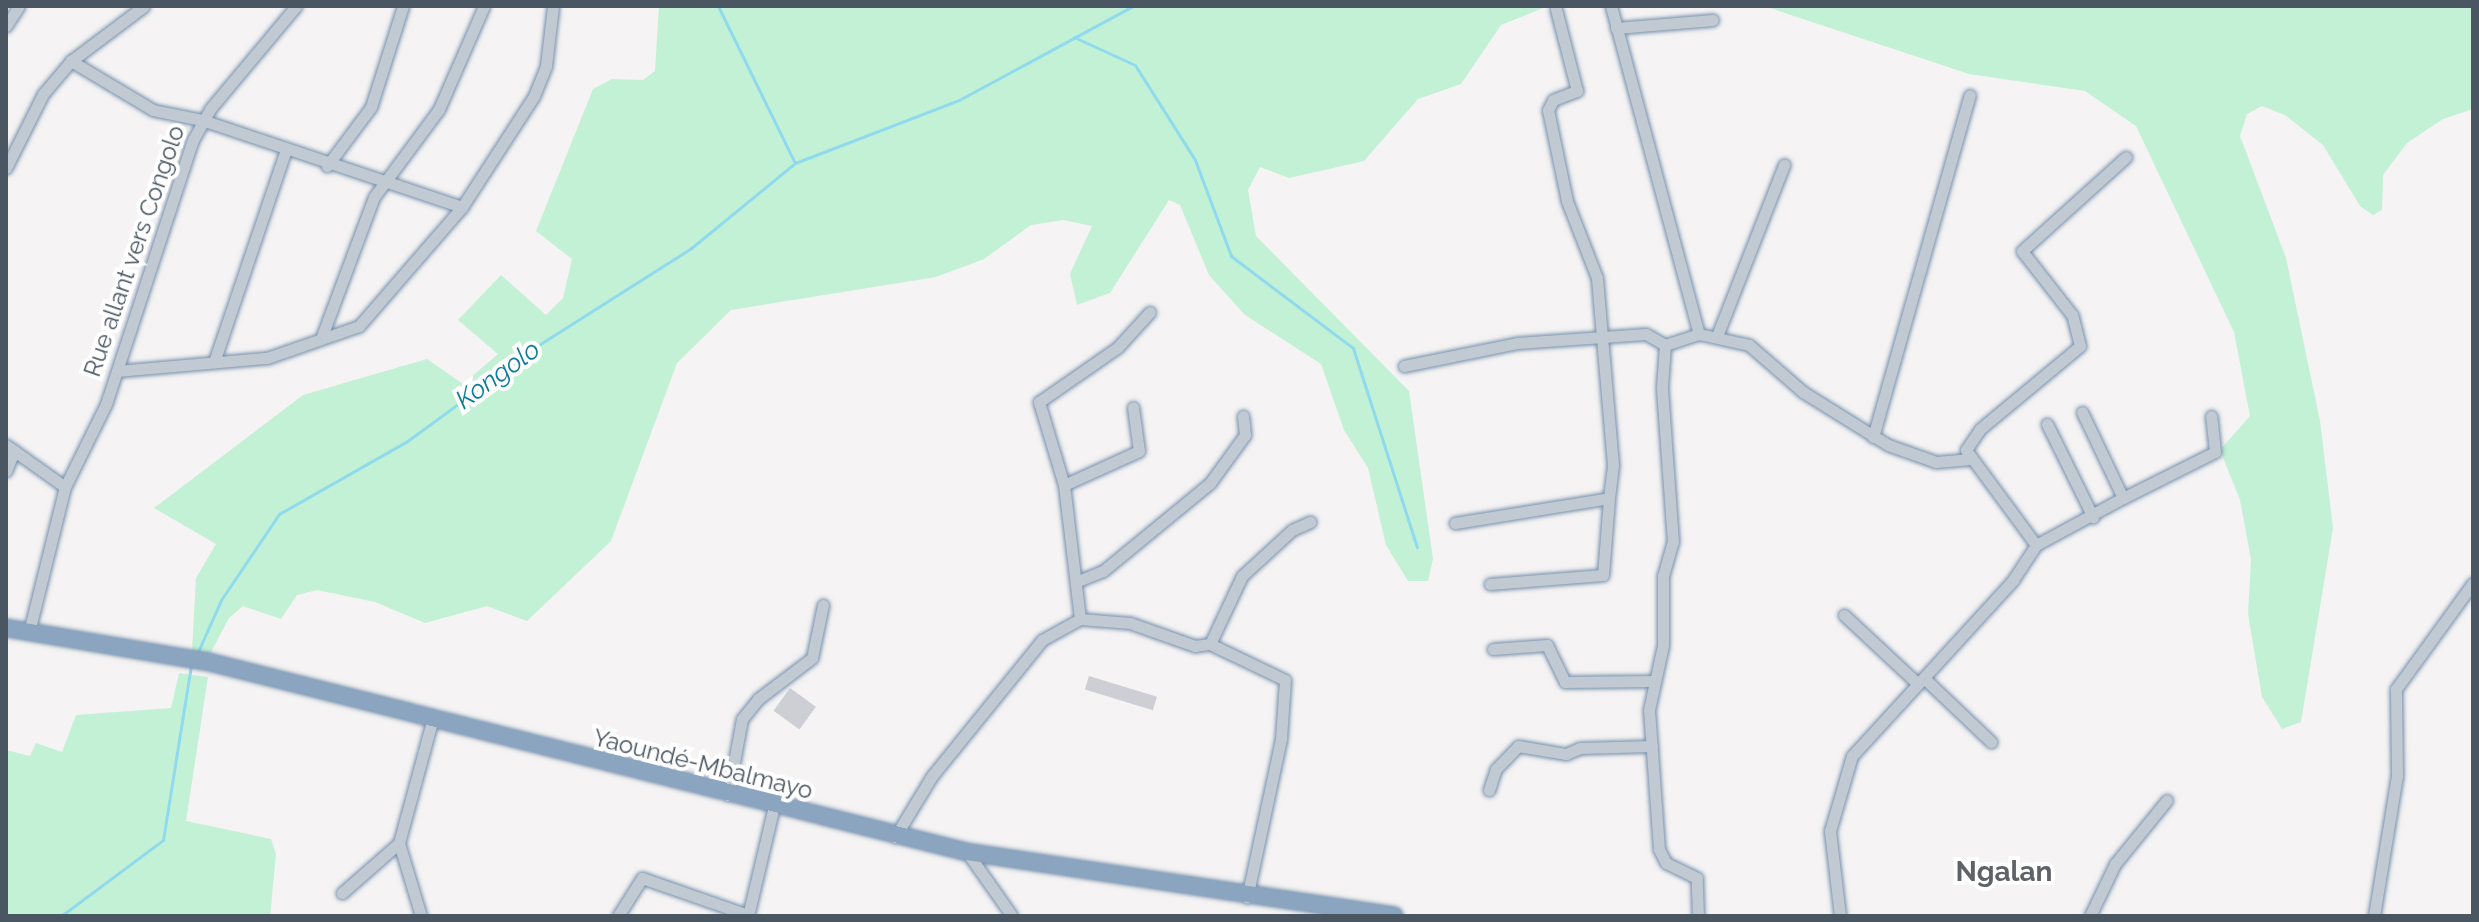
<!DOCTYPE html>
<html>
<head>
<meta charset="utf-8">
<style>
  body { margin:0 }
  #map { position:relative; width:2479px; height:922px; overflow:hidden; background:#f5f3f3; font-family:Raleway,sans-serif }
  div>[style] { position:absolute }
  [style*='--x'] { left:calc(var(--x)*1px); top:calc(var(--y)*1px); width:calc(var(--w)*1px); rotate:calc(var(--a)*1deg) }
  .green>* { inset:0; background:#c3f1d5 }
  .stream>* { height:3px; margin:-1.5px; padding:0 1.5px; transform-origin:1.5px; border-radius:1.5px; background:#90daee }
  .building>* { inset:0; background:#cdcfd5; transform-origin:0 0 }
  .roads { filter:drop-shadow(0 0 2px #7690ad) drop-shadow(0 0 2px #7690ad) }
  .minor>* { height:11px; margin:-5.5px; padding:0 5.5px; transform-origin:5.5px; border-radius:5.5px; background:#c1cad2 }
  .highway>* { height:16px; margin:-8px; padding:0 8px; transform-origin:8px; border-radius:8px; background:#8ba5c1 }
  span { translate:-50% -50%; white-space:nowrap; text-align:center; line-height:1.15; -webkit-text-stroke:8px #fff; paint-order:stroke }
  .street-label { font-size:24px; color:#4a5661 }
  .water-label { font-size:26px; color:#0c7c9b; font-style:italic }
  .quarter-label { font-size:28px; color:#5f6368; font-weight:700 }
  .frame { position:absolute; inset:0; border:8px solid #4a5661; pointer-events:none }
</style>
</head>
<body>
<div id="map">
  <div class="green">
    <div style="clip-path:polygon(659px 6px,1548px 6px,1501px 25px,1461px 84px,1418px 99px,1364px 161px,1289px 178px,1260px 167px,1248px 190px,1256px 236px,1409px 391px,1433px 559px,1428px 581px,1408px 581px,1386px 545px,1368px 468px,1344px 430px,1321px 364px,1245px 315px,1209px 275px,1180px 205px,1169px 200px,1110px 293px,1077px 305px,1070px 274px,1092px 226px,1063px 220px,1031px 225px,984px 259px,936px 277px,731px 310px,677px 363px,611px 541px,527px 621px,487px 606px,425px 623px,375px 602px,317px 590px,297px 595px,281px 619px,243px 606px,229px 618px,210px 654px,192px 651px,196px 578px,216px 544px,154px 508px,303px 395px,427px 359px,463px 384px,498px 354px,458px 320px,501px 275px,546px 315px,563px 298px,572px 259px,536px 231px,593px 89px,612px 79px,643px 80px,655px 71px)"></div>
    <div style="clip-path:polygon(1764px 6px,2473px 6px,2473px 109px,2443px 119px,2407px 143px,2383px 175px,2382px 210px,2373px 215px,2360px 206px,2323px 145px,2285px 115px,2262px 106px,2247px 114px,2240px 136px,2286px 258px,2320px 421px,2333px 528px,2301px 722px,2282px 729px,2262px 697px,2248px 614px,2251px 559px,2240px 500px,2220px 450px,2250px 416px,2234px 332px,2136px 126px,2085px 91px,1969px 74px)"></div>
    <div style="clip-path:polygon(179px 673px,208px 677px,186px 821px,271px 839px,276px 854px,270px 916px,6px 916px,6px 750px,30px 756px,36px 743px,62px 752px,76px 715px,171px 708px)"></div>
  </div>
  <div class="stream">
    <div style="--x:718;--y:6;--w:175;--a:63.9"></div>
    <div style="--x:1074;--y:37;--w:67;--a:24.7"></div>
    <div style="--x:1135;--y:65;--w:112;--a:57.7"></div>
    <div style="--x:1195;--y:160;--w:103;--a:69.4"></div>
    <div style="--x:1231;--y:256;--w:153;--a:37"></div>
    <div style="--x:1353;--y:348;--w:209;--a:72.2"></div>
    <div style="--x:196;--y:656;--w:61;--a:-65.9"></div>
    <div style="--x:221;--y:600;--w:104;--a:-56"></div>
    <div style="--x:279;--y:514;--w:146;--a:-29.6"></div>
    <div style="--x:406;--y:442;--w:162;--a:-36.2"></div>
    <div style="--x:537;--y:346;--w:181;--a:-32.4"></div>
    <div style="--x:690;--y:249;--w:136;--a:-39.3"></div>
    <div style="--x:795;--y:163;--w:176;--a:-21"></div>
    <div style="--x:959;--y:100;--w:198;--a:-28.4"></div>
    <div style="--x:61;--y:916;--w:127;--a:-36.7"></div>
    <div style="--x:163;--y:840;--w:176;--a:-80.9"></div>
  </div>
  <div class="building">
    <div style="left:1089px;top:676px;width:71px;height:14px;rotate:17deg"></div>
    <div style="left:790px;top:688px;width:32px;height:28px;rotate:36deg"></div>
  </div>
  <div class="roads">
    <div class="minor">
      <div style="--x:1611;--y:6;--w:340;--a:75"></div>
      <div style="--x:6;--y:26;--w:24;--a:-57"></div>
      <div style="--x:1616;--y:28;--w:97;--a:-4.7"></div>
      <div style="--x:327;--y:166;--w:74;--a:-53.3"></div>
      <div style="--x:371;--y:107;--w:106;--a:-72.4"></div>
      <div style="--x:6;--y:168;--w:83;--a:-63.4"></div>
      <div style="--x:43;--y:94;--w:43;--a:-49.7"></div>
      <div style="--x:462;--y:207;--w:132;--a:-57"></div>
      <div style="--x:534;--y:96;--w:32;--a:-68"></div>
      <div style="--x:546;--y:66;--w:60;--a:-83.3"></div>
      <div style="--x:322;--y:336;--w:148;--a:-69.5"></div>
      <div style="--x:374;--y:197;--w:109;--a:-53.5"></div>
      <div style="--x:439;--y:109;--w:112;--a:-66.4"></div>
      <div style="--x:1717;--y:336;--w:184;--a:-68.6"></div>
      <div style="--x:214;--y:362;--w:225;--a:-71.3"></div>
      <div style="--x:1404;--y:366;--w:115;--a:-11.5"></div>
      <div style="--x:1517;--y:343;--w:129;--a:-4"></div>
      <div style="--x:1646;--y:334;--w:22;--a:30"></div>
      <div style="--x:117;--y:371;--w:151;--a:-5"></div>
      <div style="--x:267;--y:358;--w:97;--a:-19.2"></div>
      <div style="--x:359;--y:326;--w:157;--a:-49.1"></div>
      <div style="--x:462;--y:207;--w:274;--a:-161.5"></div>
      <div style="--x:202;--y:120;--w:50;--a:-168.5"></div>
      <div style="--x:153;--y:110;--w:96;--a:-149.1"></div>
      <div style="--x:71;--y:61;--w:91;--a:-37"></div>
      <div style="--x:2047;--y:424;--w:104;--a:63.7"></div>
      <div style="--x:1873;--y:437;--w:355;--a:-74.2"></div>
      <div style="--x:6;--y:445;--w:72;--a:35.4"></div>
      <div style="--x:6;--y:471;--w:22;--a:-68"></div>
      <div style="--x:1064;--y:485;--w:82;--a:-24.4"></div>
      <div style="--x:1139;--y:451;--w:44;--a:-97.8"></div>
      <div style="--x:2123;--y:498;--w:103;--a:-26.6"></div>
      <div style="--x:2215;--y:452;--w:36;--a:-96"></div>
      <div style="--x:1455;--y:523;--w:156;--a:-9.2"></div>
      <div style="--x:1609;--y:498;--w:33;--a:-83"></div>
      <div style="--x:1613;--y:465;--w:188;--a:-94.9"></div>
      <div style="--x:1597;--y:278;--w:83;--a:-111.3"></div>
      <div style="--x:1567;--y:201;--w:93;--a:-101.8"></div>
      <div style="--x:1548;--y:110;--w:11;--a:-63"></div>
      <div style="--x:1553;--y:100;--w:26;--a:-21"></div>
      <div style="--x:1577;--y:91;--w:85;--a:-104.4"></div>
      <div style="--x:2036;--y:545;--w:99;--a:-28.4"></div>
      <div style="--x:2123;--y:498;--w:95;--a:-115.5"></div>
      <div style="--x:1078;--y:581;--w:27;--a:-22"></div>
      <div style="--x:1103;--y:571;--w:139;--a:-39.4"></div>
      <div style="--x:1210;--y:483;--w:59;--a:-53.9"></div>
      <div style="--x:1245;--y:435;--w:19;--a:-96"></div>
      <div style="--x:1490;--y:584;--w:113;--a:-4.6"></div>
      <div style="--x:1603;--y:575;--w:77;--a:-85.5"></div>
      <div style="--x:1844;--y:615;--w:101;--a:43"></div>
      <div style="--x:1080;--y:619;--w:135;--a:-96.8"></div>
      <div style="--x:1064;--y:485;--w:87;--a:-106.8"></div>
      <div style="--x:1039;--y:402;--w:96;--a:-34.8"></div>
      <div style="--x:1118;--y:347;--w:47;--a:-47.6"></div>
      <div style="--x:29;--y:632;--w:149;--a:-76.1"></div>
      <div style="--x:65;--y:487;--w:93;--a:-63.7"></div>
      <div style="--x:106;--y:404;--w:278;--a:-71.8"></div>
      <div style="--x:193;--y:140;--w:35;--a:-61"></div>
      <div style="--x:210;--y:109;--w:134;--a:-50.1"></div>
      <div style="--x:1210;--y:644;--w:75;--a:-64.8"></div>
      <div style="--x:1242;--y:576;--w:68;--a:-42.6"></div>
      <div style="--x:1292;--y:530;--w:20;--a:-24"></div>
      <div style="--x:1493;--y:649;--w:54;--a:-4.2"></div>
      <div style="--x:1547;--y:645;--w:41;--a:64.1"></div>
      <div style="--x:1565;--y:682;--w:89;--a:-0.6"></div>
      <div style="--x:1926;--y:680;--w:90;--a:43.6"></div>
      <div style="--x:1489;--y:790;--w:22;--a:-72"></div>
      <div style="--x:1496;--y:769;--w:32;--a:-46"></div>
      <div style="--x:1518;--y:746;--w:49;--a:9.5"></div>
      <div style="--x:1566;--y:754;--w:15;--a:-23"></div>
      <div style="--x:1580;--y:748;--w:72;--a:-1.6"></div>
      <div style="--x:728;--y:795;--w:77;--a:-79.6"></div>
      <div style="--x:742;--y:719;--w:26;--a:-51"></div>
      <div style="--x:758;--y:699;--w:68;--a:-37.2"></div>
      <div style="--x:812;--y:658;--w:54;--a:-78.3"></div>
      <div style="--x:895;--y:837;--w:71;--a:-58.8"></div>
      <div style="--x:932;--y:776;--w:175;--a:-51"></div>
      <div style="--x:1042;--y:640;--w:43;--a:-28.9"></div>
      <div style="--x:1080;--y:619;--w:50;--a:4.6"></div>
      <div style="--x:1130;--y:623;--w:69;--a:19.5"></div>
      <div style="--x:1195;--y:646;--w:15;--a:-8"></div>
      <div style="--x:1210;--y:644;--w:83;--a:25.6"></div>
      <div style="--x:1285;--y:680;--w:59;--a:93.9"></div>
      <div style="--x:1281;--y:739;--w:162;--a:102.1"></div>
      <div style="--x:967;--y:852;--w:78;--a:54.9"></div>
      <div style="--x:342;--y:893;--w:76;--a:-41.3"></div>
      <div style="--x:421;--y:916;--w:76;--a:-106.8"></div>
      <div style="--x:399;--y:843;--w:130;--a:-74.8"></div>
      <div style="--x:618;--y:916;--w:45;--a:-57.7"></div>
      <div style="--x:642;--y:878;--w:112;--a:19.2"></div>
      <div style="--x:748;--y:916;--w:113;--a:-76.7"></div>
      <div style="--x:1698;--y:916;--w:38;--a:-92"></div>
      <div style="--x:1697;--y:878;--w:34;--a:-154"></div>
      <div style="--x:1666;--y:863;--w:16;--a:-117"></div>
      <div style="--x:1659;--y:849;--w:139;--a:-94.1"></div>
      <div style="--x:1649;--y:710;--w:66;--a:-77.8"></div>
      <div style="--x:1663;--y:645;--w:69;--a:-90"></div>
      <div style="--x:1663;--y:576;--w:35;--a:-74"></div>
      <div style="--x:1673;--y:542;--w:155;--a:-94.1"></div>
      <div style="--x:1662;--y:387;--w:42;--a:-85.9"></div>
      <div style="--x:1665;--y:345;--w:36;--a:-18"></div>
      <div style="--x:1699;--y:334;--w:51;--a:12.4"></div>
      <div style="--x:1749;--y:345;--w:72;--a:41"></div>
      <div style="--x:1803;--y:392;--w:100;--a:31.9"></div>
      <div style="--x:1888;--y:445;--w:51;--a:19.5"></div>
      <div style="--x:1936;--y:462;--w:32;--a:-5"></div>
      <div style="--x:1840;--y:916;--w:86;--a:-96.7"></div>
      <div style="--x:1830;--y:831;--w:78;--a:-73.7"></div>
      <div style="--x:1852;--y:756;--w:239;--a:-47.5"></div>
      <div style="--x:2013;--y:580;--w:42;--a:-56.7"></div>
      <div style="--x:2036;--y:545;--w:118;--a:-126.4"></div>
      <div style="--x:1966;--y:450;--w:25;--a:-56"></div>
      <div style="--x:1980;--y:429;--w:130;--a:-39.7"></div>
      <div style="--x:2080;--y:346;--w:32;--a:-104"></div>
      <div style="--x:2072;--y:315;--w:81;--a:-128"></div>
      <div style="--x:2022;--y:251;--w:140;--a:-42.1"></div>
      <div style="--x:2090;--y:916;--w:58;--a:-64.3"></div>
      <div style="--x:2115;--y:864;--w:82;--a:-50.9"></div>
      <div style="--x:2374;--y:916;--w:143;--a:-80.7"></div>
      <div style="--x:2397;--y:775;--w:86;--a:-90.7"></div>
      <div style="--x:2396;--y:689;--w:131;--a:-54"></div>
    </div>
    <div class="highway">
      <div style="--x:6;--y:628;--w:206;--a:9.5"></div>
      <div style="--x:209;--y:662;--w:781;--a:14.07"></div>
      <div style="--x:967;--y:852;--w:432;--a:8.5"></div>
    </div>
  </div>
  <div class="street-label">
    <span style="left:134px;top:251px;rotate:-71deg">Rue allant vers Congolo</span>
    <span style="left:703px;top:764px;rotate:14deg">Yaoundé-Mbalmayo</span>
  </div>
  <div class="water-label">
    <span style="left:498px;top:375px;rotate:-36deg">Kongolo</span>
  </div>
  <div class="quarter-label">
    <span style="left:2004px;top:872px">Ngalan</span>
  </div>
  <div class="frame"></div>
</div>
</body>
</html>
